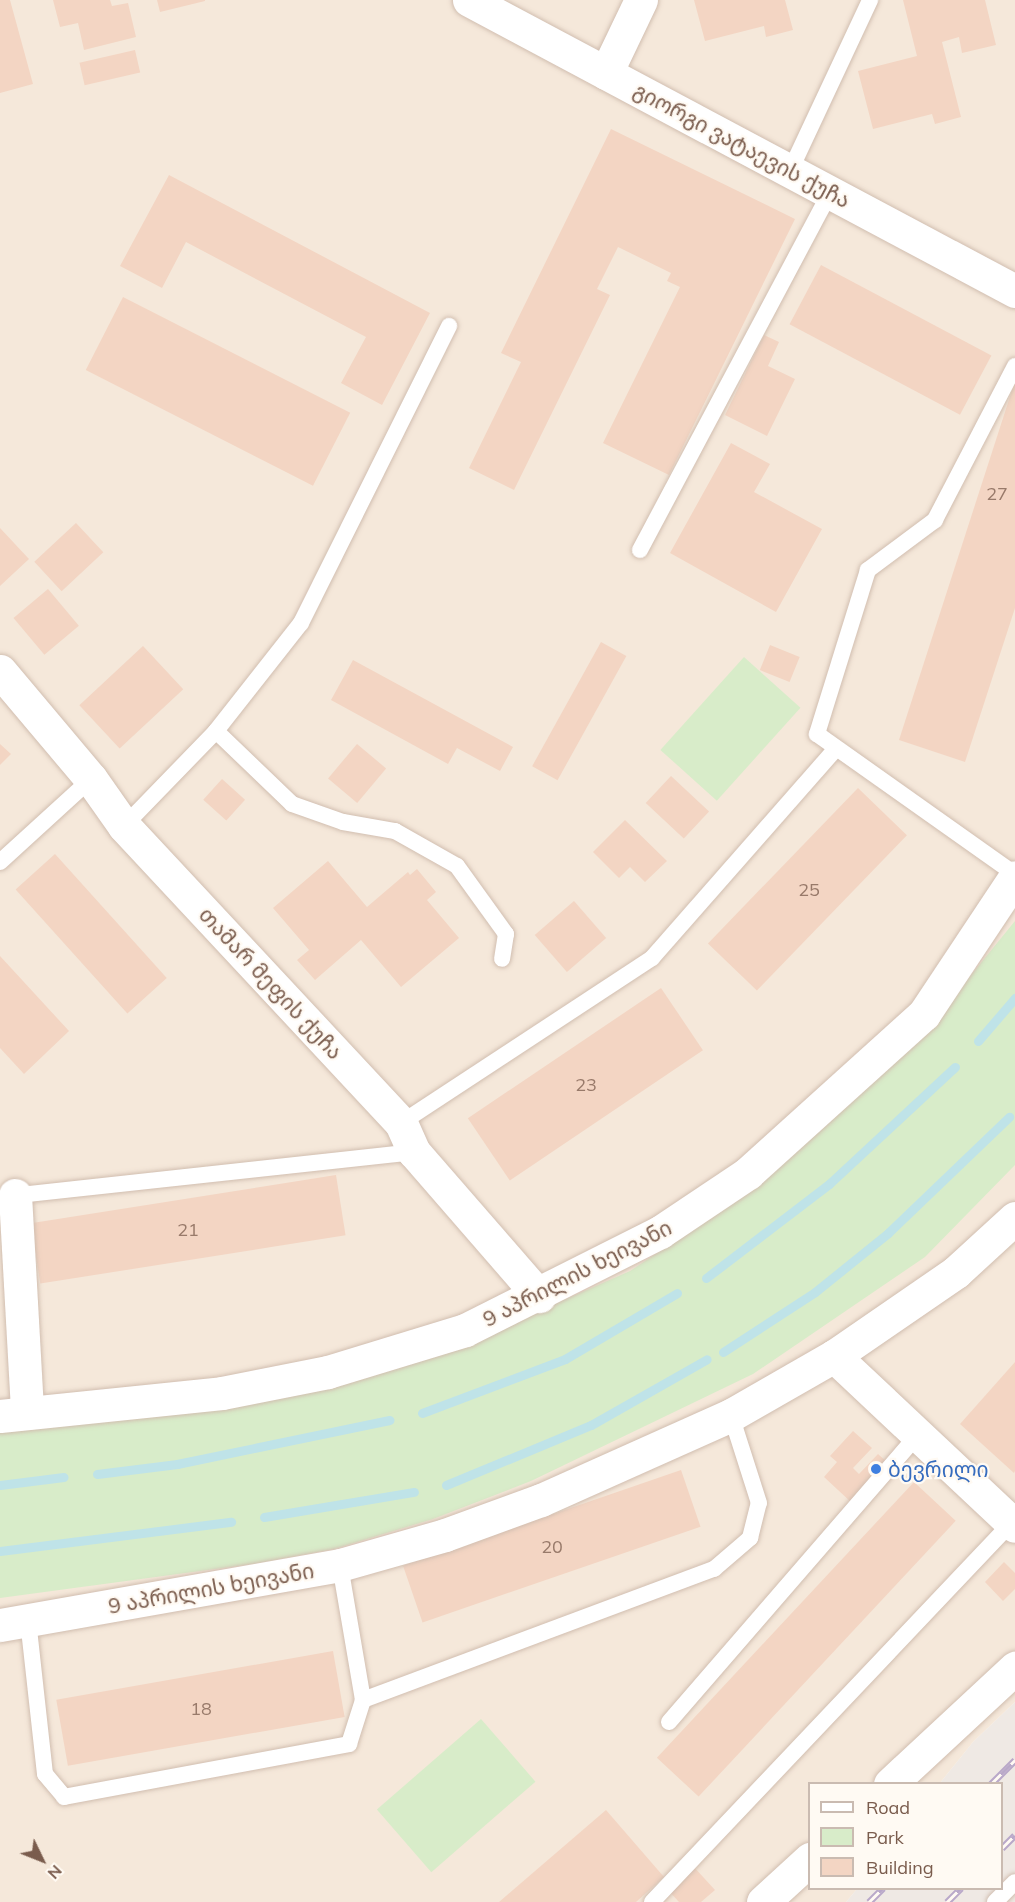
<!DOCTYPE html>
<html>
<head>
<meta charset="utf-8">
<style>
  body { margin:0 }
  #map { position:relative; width:1015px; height:1902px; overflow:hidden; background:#fdf6ec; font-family:Mulish,"Noto Sans Georgian",sans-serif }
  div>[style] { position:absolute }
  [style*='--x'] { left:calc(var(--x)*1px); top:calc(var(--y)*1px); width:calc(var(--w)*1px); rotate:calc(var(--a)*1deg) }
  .residential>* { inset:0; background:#f5e8da }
  .industrial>* { inset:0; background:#efe9e4 }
  .green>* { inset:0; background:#d8ecc9; transform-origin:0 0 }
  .stream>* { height:9px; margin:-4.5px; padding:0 4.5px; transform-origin:4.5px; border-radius:4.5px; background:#bfe3e8 }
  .building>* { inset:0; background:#f3d5c3; transform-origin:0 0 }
  .roads { filter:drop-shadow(0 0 2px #d1beb0) drop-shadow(0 0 2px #d1beb0) }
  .lane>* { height:16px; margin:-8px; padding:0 8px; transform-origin:8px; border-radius:8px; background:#fff }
  .street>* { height:33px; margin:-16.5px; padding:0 16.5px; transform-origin:16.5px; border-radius:16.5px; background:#fff }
  .secondary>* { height:33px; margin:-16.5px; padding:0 16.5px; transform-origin:16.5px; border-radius:16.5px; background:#fff }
  .rail>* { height:7px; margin-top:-3.5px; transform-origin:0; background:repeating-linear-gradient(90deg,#fffaf3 0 14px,#b9a8c9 0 28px); box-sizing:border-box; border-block:2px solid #b9a8c9 }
  .dots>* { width:16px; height:16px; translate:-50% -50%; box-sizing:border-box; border:3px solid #fffaf3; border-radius:50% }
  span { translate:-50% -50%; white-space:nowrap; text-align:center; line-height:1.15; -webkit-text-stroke:4.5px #fffaf3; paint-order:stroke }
  .number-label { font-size:18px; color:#987a6a }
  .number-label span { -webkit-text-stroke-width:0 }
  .street-label { font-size:21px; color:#7a5c4d }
  .shop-label { font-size:21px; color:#366cbe }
  .left { translate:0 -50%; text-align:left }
  .legend { position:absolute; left:808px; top:1782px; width:195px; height:108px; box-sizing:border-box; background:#fffaf3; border:2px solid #cabbb1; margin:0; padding:8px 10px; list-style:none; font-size:18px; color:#7a5c4d }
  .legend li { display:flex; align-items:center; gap:12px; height:30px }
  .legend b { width:30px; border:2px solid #cabbb1 }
  .north { position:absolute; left:12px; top:1830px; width:60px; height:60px; -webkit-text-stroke:4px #fffaf3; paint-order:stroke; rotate:133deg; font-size:16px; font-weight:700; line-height:24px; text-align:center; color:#7a5c4d }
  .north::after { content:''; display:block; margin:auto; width:21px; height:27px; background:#7a5c4d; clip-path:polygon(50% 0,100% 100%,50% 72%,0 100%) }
</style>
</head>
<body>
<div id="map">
  <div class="residential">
    <div style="clip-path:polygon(0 0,1015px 0,1015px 1702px,973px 1742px,940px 1783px,810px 1784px,810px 1888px,857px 1889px,846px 1902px,0 1902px)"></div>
  </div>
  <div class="industrial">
    <div style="clip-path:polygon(1015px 1702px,1015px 1902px,846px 1902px,857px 1889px,1002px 1888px,1002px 1784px,940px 1783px,973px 1742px)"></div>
  </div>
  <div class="green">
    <div style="left:744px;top:657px;width:76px;height:125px;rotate:42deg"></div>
    <div style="clip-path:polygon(1015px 921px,1015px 1165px,925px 1257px,753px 1374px,531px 1481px,433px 1519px,334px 1549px,259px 1563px,0 1598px,0 1432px,452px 1349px,630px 1271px,744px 1195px,918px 1040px)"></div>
    <div style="left:481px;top:1719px;width:83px;height:138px;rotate:49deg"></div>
  </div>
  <div class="stream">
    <div style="--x:978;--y:1041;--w:57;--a:-49.3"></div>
    <div style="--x:706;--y:1278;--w:155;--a:-37.4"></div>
    <div style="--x:829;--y:1184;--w:172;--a:-42.9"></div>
    <div style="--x:723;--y:1352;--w:110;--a:-33.1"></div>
    <div style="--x:815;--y:1292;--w:94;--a:-38.9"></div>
    <div style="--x:888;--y:1233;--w:168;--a:-43.8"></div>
    <div style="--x:422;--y:1413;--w:153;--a:-20.7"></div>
    <div style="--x:565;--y:1359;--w:130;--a:-30.5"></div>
    <div style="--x:97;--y:1474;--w:81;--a:-7.1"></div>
    <div style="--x:177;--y:1464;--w:217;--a:-11.7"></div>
    <div style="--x:0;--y:1485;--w:64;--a:-7.1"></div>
    <div style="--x:446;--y:1485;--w:157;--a:-22.5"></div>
    <div style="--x:591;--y:1425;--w:133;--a:-29.6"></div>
    <div style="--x:264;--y:1517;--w:152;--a:-9.5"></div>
    <div style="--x:0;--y:1551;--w:233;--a:-7.2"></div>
  </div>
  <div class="building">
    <div style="clip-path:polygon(0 0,10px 0,33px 84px,0 93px)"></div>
    <div style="clip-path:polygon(53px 0,110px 0,112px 6px,128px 3px,136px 37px,84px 50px,78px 23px,60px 27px)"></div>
    <div style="clip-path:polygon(157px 0,205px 0,205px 1px,160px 12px)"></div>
    <div style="clip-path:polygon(694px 0,785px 0,793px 30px,766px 37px,764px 26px,705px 41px)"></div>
    <div style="clip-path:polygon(903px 0,985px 0,996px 45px,962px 53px,959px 37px,942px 42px,961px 117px,935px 124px,932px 114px,873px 129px,858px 71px,917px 56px)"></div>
    <div style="left:135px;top:50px;width:23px;height:57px;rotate:77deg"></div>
    <div style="clip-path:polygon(611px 129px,795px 219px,669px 475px,603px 443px,680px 287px,667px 281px,671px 273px,618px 247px,597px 289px,610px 295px,514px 490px,469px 468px,521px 362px,501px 353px)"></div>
    <div style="clip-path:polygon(169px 175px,430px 313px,382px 405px,341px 383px,366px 337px,186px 242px,162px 288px,120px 266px)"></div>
    <div style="left:821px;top:265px;width:193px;height:67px;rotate:28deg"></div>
    <div style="left:123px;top:297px;width:255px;height:82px;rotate:27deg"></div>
    <div style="clip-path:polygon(764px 335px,779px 342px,768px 366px,795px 379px,767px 436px,725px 415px)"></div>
    <div style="clip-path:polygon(1015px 381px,1015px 608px,965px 762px,899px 740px)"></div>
    <div style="clip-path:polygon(731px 443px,770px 464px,754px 492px,822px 529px,776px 612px,670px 553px)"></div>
    <div style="left:76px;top:523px;width:40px;height:57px;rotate:47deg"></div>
    <div style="clip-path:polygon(0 528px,29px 559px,0 586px)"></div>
    <div style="left:48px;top:589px;width:48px;height:45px;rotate:50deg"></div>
    <div style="left:601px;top:642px;width:29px;height:142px;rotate:29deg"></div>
    <div style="left:770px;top:645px;width:32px;height:27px;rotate:22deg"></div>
    <div style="left:143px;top:646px;width:59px;height:87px;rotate:47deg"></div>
    <div style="clip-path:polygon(353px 660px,513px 747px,500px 771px,457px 748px,448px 764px,331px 700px)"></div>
    <div style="clip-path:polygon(0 744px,11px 754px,0 765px)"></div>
    <div style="left:357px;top:744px;width:38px;height:45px;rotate:40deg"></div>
    <div style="left:671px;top:776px;width:52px;height:37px;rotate:43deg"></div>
    <div style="left:222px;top:779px;width:31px;height:28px;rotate:42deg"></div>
    <div style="left:858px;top:788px;width:68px;height:216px;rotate:44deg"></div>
    <div style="clip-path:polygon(625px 820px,667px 861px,645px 882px,630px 867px,619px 878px,593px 852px)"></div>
    <div style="left:55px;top:854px;width:167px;height:53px;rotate:48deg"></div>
    <div style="clip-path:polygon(328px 861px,367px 907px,408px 872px,410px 875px,417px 869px,436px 892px,427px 900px,459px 938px,401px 987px,361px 940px,315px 980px,297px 960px,309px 950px,273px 908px)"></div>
    <div style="left:574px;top:901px;width:49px;height:52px;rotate:49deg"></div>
    <div style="clip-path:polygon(0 956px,69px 1031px,24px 1074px,0 1048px)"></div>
    <div style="left:661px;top:988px;width:75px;height:233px;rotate:56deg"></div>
    <div style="left:336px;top:1175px;width:61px;height:309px;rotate:81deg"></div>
    <div style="clip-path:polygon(1015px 1362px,1015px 1471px,1014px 1473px,960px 1424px)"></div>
    <div style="clip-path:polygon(853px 1431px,872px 1448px,853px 1468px,859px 1474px,878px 1454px,888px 1463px,852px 1503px,824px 1477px,837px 1462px,830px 1456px)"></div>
    <div style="left:681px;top:1470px;width:60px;height:294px;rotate:71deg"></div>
    <div style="left:914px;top:1482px;width:57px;height:377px;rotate:43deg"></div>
    <div style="clip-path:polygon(1004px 1562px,1015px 1573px,1015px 1589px,1003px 1601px,985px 1582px)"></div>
    <div style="left:333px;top:1651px;width:67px;height:281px;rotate:80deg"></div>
    <div style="clip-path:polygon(606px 1810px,664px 1877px,636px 1902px,499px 1902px)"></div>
    <div style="clip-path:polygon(693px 1866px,715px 1890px,701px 1902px,679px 1902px,667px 1889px)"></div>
  </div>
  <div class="roads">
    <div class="lane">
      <div style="--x:790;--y:171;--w:189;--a:-64.9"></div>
      <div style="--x:1015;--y:366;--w:174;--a:117.5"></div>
      <div style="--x:935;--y:520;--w:84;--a:143.3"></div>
      <div style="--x:868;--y:570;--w:172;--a:107.3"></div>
      <div style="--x:817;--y:734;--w:242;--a:35.3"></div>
      <div style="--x:640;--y:550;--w:404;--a:-62"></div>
      <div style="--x:216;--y:731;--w:105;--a:43.8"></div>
      <div style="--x:292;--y:804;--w:54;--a:19.4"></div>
      <div style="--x:343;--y:822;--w:53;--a:9.8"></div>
      <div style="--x:395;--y:831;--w:71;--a:29.4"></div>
      <div style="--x:457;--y:866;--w:84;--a:54.2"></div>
      <div style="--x:506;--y:934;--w:25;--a:99"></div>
      <div style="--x:124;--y:826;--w:132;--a:-45.9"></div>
      <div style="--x:216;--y:731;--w:137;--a:-51.8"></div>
      <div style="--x:301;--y:623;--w:332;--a:-63.5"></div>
      <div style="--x:0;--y:862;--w:123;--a:-42.4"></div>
      <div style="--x:401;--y:1123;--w:300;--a:-33.3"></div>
      <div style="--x:652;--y:958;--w:277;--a:-48.7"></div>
      <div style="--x:10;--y:1196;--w:406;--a:-6.2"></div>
      <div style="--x:28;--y:1620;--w:155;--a:83.7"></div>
      <div style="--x:45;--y:1774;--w:30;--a:50"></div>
      <div style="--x:64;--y:1797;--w:290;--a:-10.5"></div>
      <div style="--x:349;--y:1744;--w:46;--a:-72.3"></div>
      <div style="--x:363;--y:1700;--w:137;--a:-99.7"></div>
      <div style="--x:363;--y:1700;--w:375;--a:-20.5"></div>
      <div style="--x:714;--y:1569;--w:48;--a:-40.7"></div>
      <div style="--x:750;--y:1538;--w:36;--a:-76"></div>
      <div style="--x:759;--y:1503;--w:92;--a:-107.7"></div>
      <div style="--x:669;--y:1722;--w:380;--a:-49.1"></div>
      <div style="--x:652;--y:1902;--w:526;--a:-46.54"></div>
      <div style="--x:995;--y:1902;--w:28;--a:-45"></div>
    </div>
    <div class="street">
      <div style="--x:469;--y:0;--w:619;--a:28.06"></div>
      <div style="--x:606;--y:73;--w:81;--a:-64.4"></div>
      <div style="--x:0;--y:671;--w:141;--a:49.9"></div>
      <div style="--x:91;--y:779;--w:57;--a:54.9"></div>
      <div style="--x:124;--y:826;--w:406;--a:47"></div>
      <div style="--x:401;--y:1123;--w:32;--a:66"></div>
      <div style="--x:414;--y:1152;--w:191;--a:49"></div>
      <div style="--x:15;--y:1195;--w:218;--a:86.8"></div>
      <div style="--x:834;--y:1356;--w:248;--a:43.2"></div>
      <div style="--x:0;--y:1416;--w:223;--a:-5.9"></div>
      <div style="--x:222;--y:1393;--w:108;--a:-11.2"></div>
      <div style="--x:328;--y:1372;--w:143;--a:-17"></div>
      <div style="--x:465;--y:1330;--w:218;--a:-26.7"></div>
      <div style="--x:660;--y:1232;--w:106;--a:-33.8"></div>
      <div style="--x:748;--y:1173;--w:237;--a:-42.1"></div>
      <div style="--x:924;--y:1014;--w:164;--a:-56.4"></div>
      <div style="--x:0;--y:1625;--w:345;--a:-10"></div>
      <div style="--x:340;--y:1565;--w:109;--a:-15.9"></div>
      <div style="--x:445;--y:1535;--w:102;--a:-20"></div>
      <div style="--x:541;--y:1500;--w:208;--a:-24.1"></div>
      <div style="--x:731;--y:1415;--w:119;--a:-29.8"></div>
      <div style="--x:834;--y:1356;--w:148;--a:-34.5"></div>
      <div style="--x:956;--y:1272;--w:80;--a:-42.5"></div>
    </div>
    <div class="secondary">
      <div style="--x:890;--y:1784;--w:171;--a:-42.9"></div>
      <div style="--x:763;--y:1902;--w:64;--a:-42.5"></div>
    </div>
  </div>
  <div class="rail">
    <div style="--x:991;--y:1784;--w:34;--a:-45"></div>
    <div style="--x:1002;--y:1848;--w:18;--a:-45"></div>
    <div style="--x:869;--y:1902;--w:20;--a:-45"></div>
    <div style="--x:947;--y:1902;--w:20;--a:-45"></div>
  </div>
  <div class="dots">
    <div style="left:876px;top:1469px;background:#3f7fe0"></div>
  </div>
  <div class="number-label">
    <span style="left:997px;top:494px">27</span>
    <span style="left:809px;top:890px">25</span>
    <span style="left:586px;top:1085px">23</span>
    <span style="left:188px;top:1230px">21</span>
    <span style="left:552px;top:1547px">20</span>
    <span style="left:201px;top:1709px">18</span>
  </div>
  <div class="street-label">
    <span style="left:742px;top:145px;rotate:28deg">გიორგი ვატაევის ქუჩა</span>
    <span style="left:271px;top:983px;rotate:47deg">თამარ მეფის ქუჩა</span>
    <span style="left:577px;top:1273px;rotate:-27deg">9 აპრილის ხეივანი</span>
    <span style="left:211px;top:1588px;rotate:-10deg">9 აპრილის ხეივანი</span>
  </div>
  <div class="shop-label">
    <span class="left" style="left:888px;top:1469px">ბევრილი</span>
  </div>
  <ul class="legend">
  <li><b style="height:8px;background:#fff"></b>Road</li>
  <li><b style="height:16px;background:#d8ecc9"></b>Park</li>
  <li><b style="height:16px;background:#f3d5c3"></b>Building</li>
  </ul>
  <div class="north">N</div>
</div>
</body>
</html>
